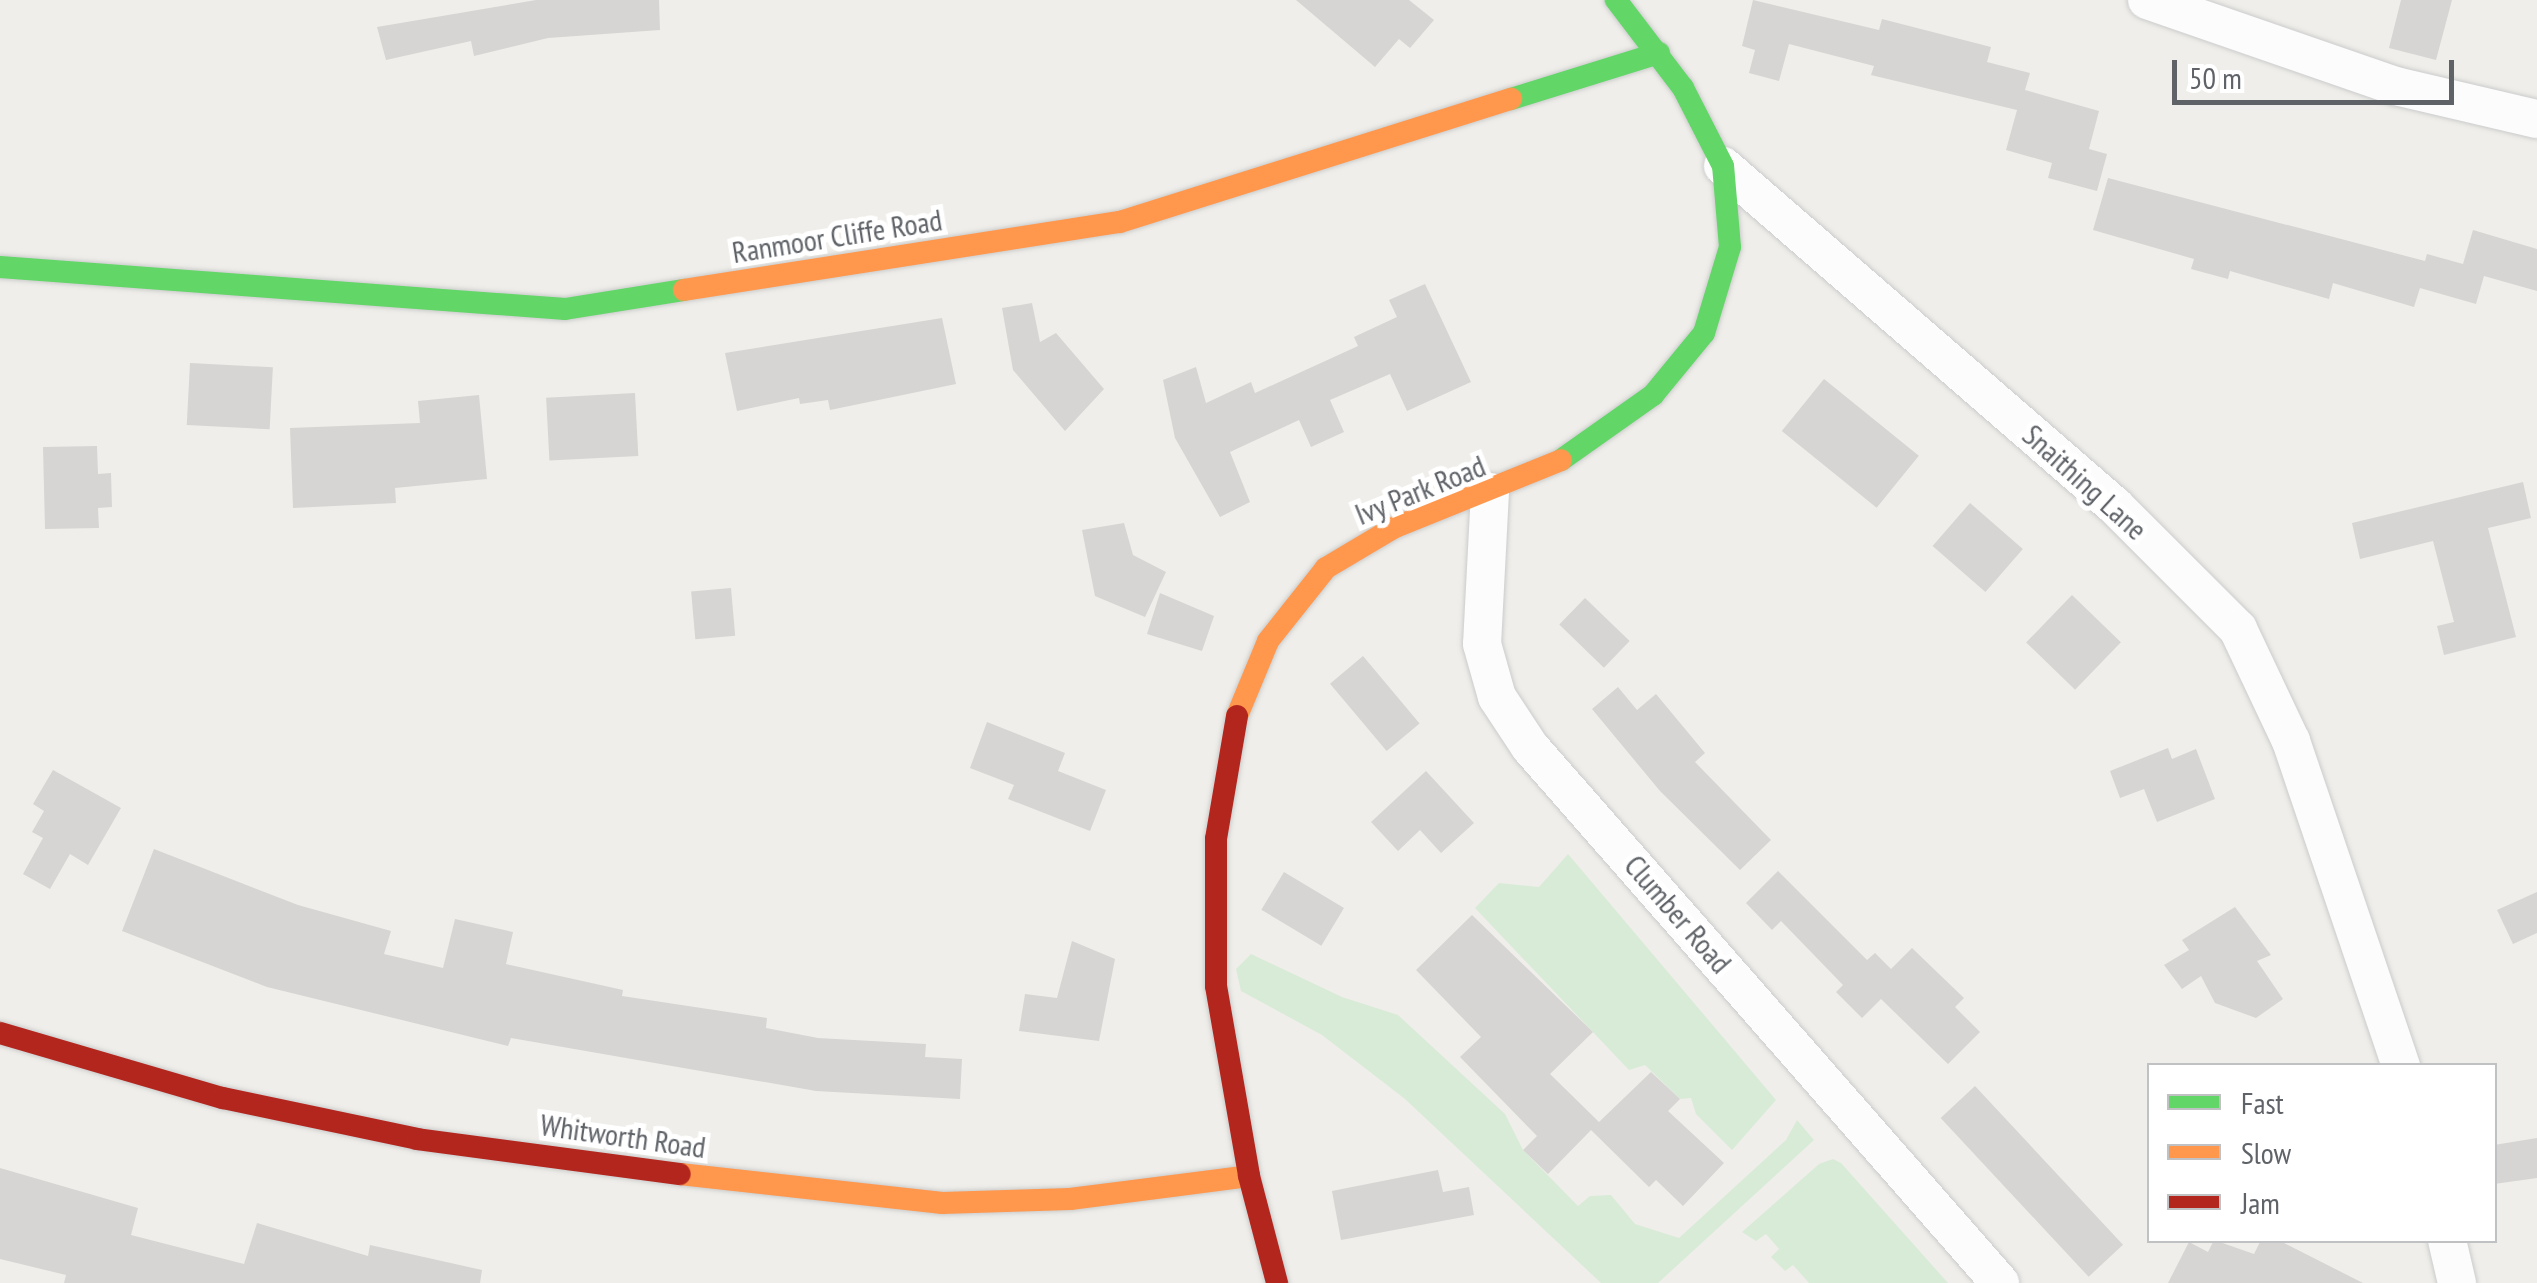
<!DOCTYPE html>
<html>
<head>
<meta charset="utf-8">
<style>
  body { margin:0 }
  #map { position:relative; width:2537px; height:1283px; overflow:hidden; background:#efeeea; font-family:"PT Sans Narrow",sans-serif }
  div>[style] { position:absolute }
  [style*='--x'] { left:calc(var(--x)*1px); top:calc(var(--y)*1px); width:calc(var(--w)*1px); rotate:calc(var(--a)*1deg) }
  .green>* { inset:0; background:#d8ebd6 }
  .building>* { inset:0; background:#d6d5d3; transform-origin:0 0 }
  .roads { filter:drop-shadow(0 0 2px #cbcccc) drop-shadow(0 0 2px #cbcccc) }
  .street>* { height:38px; margin:-19px; padding:0 19px; transform-origin:19px; border-radius:19px; background:#fdfcfc }
  .fast>* { height:22px; margin:-11px; padding:0 11px; transform-origin:11px; border-radius:11px; background:#63d668 }
  .slow>* { height:22px; margin:-11px; padding:0 11px; transform-origin:11px; border-radius:11px; background:#ff974d }
  .jam>* { height:22px; margin:-11px; padding:0 11px; transform-origin:11px; border-radius:11px; background:#b3261e }
  span { translate:-50% -50%; white-space:nowrap; text-align:center; line-height:1.15; -webkit-text-stroke:10px #fff; paint-order:stroke }
  .street-label { font-size:30px; color:#5f6368 }
  .legend { position:absolute; left:2147px; top:1063px; width:350px; height:180px; box-sizing:border-box; background:#fff; border:2px solid #bfc1c3; margin:0; padding:12px 18px; list-style:none; font-size:30px; color:#5f6368 }
  .legend li { display:flex; align-items:center; gap:20px; height:50px }
  .legend b { width:50px; border:2px solid #bfc1c3 }
  .scale { position:absolute; left:2172px; top:60px; width:282px; height:45px; box-sizing:border-box; border:5px solid #5f6368; border-top:0; padding-left:12px; font-size:30px; line-height:35px; white-space:nowrap; color:#5f6368; -webkit-text-stroke:8px #fff; paint-order:stroke }
</style>
</head>
<body>
<div id="map">
  <div class="green">
    <div style="clip-path:polygon(1568px 854px,1776px 1100px,1732px 1150px,1696px 1114px,1691px 1098px,1680px 1099px,1645px 1065px,1629px 1070px,1475px 908px,1499px 883px,1539px 887px)"></div>
    <div style="clip-path:polygon(1251px 954px,1342px 997px,1398px 1015px,1505px 1114px,1523px 1150px,1578px 1206px,1590px 1196px,1611px 1195px,1635px 1224px,1679px 1238px,1786px 1140px,1797px 1120px,1814px 1140px,1658px 1283px,1601px 1283px,1405px 1099px,1322px 1035px,1241px 991px,1236px 969px)"></div>
    <div style="clip-path:polygon(1833px 1159px,1841px 1163px,1948px 1283px,1809px 1283px,1793px 1265px,1785px 1271px,1771px 1257px,1779px 1249px,1766px 1234px,1756px 1241px,1742px 1232px,1819px 1164px)"></div>
  </div>
  <div class="building">
    <div style="clip-path:polygon(536px 0,659px 0,660px 30px,548px 38px,474px 56px,471px 41px,386px 60px,377px 27px)"></div>
    <div style="clip-path:polygon(1296px 0,1409px 0,1434px 20px,1410px 48px,1399px 39px,1375px 67px)"></div>
    <div style="clip-path:polygon(1753px 0,1879px 30px,1882px 19px,1991px 47px,1987px 62px,2030px 73px,2025px 90px,2099px 111px,2089px 149px,2107px 154px,2097px 191px,2048px 178px,2052px 163px,2006px 150px,2017px 110px,1871px 75px,1874px 66px,1789px 44px,1779px 81px,1749px 73px,1755px 50px,1742px 46px)"></div>
    <div style="clip-path:polygon(2401px 0,2452px 0,2436px 60px,2389px 48px)"></div>
    <div style="clip-path:polygon(2108px 178px,2425px 261px,2427px 254px,2463px 264px,2473px 230px,2537px 249px,2537px 291px,2484px 276px,2476px 304px,2420px 288px,2414px 307px,2333px 283px,2329px 299px,2230px 271px,2228px 279px,2191px 269px,2194px 259px,2093px 230px)"></div>
    <div style="clip-path:polygon(1425px 284px,1471px 382px,1407px 411px,1390px 374px,1330px 400px,1344px 432px,1311px 447px,1299px 420px,1230px 452px,1250px 502px,1220px 517px,1175px 438px,1163px 380px,1196px 367px,1206px 403px,1251px 382px,1255px 393px,1358px 346px,1354px 337px,1397px 317px,1389px 300px)"></div>
    <div style="clip-path:polygon(1032px 303px,1040px 342px,1056px 333px,1104px 389px,1065px 431px,1013px 370px,1002px 308px)"></div>
    <div style="clip-path:polygon(942px 318px,956px 384px,830px 410px,828px 400px,800px 404px,799px 398px,737px 411px,725px 353px)"></div>
    <div style="left:190px;top:363px;width:83px;height:62px;rotate:3deg"></div>
    <div style="left:1824px;top:379px;width:122px;height:67px;rotate:39deg"></div>
    <div style="left:635px;top:393px;width:63px;height:89px;rotate:87deg"></div>
    <div style="clip-path:polygon(479px 395px,487px 479px,395px 488px,396px 503px,293px 508px,290px 428px,420px 423px,418px 401px)"></div>
    <div style="clip-path:polygon(97px 446px,98px 474px,111px 473px,112px 507px,98px 508px,99px 528px,45px 529px,43px 447px)"></div>
    <div style="clip-path:polygon(2523px 482px,2531px 518px,2488px 528px,2516px 637px,2444px 655px,2437px 626px,2454px 622px,2433px 541px,2360px 559px,2352px 523px)"></div>
    <div style="left:1970px;top:503px;width:70px;height:57px;rotate:41deg"></div>
    <div style="clip-path:polygon(1124px 523px,1133px 555px,1166px 572px,1145px 617px,1095px 596px,1082px 530px)"></div>
    <div style="left:731px;top:588px;width:48px;height:40px;rotate:85deg"></div>
    <div style="clip-path:polygon(1160px 593px,1214px 616px,1202px 651px,1147px 634px)"></div>
    <div style="left:2072px;top:595px;width:68px;height:66px;rotate:44deg"></div>
    <div style="left:1585px;top:598px;width:62px;height:37px;rotate:44deg"></div>
    <div style="left:1363px;top:656px;width:88px;height:43px;rotate:50deg"></div>
    <div style="clip-path:polygon(1618px 687px,1637px 710px,1656px 694px,1705px 753px,1695px 762px,1771px 840px,1740px 870px,1660px 791px,1592px 709px)"></div>
    <div style="clip-path:polygon(987px 722px,1065px 753px,1058px 771px,1106px 790px,1090px 831px,1008px 799px,1014px 785px,970px 768px)"></div>
    <div style="clip-path:polygon(2168px 748px,2172px 759px,2196px 749px,2215px 799px,2157px 822px,2144px 789px,2120px 798px,2110px 771px)"></div>
    <div style="clip-path:polygon(53px 770px,121px 808px,88px 865px,70px 854px,50px 889px,23px 874px,43px 838px,32px 832px,44px 811px,33px 804px)"></div>
    <div style="clip-path:polygon(1426px 771px,1474px 823px,1441px 853px,1420px 830px,1398px 851px,1371px 822px)"></div>
    <div style="clip-path:polygon(154px 849px,298px 905px,391px 931px,384px 954px,443px 968px,455px 919px,513px 932px,506px 964px,623px 990px,622px 996px,767px 1018px,766px 1028px,818px 1038px,926px 1044px,925px 1057px,962px 1059px,960px 1099px,816px 1091px,511px 1038px,508px 1046px,267px 987px,122px 931px)"></div>
    <div style="clip-path:polygon(1778px 871px,1867px 960px,1875px 953px,1891px 969px,1912px 948px,1964px 998px,1955px 1007px,1980px 1032px,1948px 1064px,1881px 999px,1862px 1018px,1836px 992px,1843px 985px,1781px 921px,1772px 930px,1746px 903px)"></div>
    <div style="left:1284px;top:872px;width:70px;height:44px;rotate:31deg"></div>
    <div style="clip-path:polygon(2537px 892px,2537px 933px,2513px 944px,2497px 910px)"></div>
    <div style="clip-path:polygon(2235px 907px,2271px 955px,2257px 961px,2283px 999px,2256px 1018px,2215px 1003px,2201px 976px,2182px 989px,2164px 965px,2189px 950px,2182px 940px)"></div>
    <div style="clip-path:polygon(1472px 915px,1593px 1032px,1550px 1074px,1599px 1122px,1651px 1072px,1680px 1099px,1668px 1111px,1724px 1163px,1683px 1206px,1656px 1180px,1649px 1187px,1591px 1130px,1596px 1125px,1548px 1174px,1523px 1150px,1537px 1136px,1460px 1057px,1481px 1037px,1416px 970px)"></div>
    <div style="clip-path:polygon(1072px 941px,1115px 959px,1099px 1041px,1019px 1031px,1025px 994px,1057px 998px)"></div>
    <div style="left:1975px;top:1086px;width:217px;height:47px;rotate:47deg"></div>
    <div style="clip-path:polygon(2537px 1138px,2537px 1178px,2494px 1184px,2494px 1145px)"></div>
    <div style="clip-path:polygon(0 1168px,138px 1208px,131px 1235px,244px 1264px,257px 1223px,368px 1256px,370px 1245px,482px 1270px,480px 1283px,64px 1283px,66px 1275px,0 1259px)"></div>
    <div style="clip-path:polygon(1438px 1170px,1443px 1192px,1469px 1187px,1474px 1215px,1341px 1240px,1332px 1191px)"></div>
    <div style="clip-path:polygon(2214px 1240px,2254px 1254px,2261px 1240px,2278px 1240px,2363px 1283px,2168px 1283px,2189px 1242px,2208px 1252px)"></div>
  </div>
  <div class="roads">
    <div class="street">
      <div style="--x:2147;--y:0;--w:263;--a:19.1"></div>
      <div style="--x:2396;--y:86;--w:145;--a:13.2"></div>
      <div style="--x:1723;--y:166;--w:519;--a:40.94"></div>
      <div style="--x:2115;--y:506;--w:174;--a:45"></div>
      <div style="--x:2238;--y:629;--w:124;--a:64.7"></div>
      <div style="--x:2291;--y:741;--w:343;--a:71.3"></div>
      <div style="--x:1490;--y:492;--w:152;--a:93"></div>
      <div style="--x:1482;--y:644;--w:55;--a:74.2"></div>
      <div style="--x:1497;--y:697;--w:60;--a:56.6"></div>
      <div style="--x:1530;--y:747;--w:713;--a:48.75"></div>
      <div style="--x:2447;--y:1240;--w:44;--a:76.9"></div>
    </div>
    <div class="fast">
      <div style="--x:1511;--y:99;--w:155;--a:-17.3"></div>
      <div style="--x:0;--y:267;--w:567;--a:4.25"></div>
      <div style="--x:565;--y:309;--w:121;--a:-9.1"></div>
      <div style="--x:1561;--y:460;--w:113;--a:-35.2"></div>
      <div style="--x:1653;--y:395;--w:80;--a:-50.6"></div>
      <div style="--x:1704;--y:333;--w:90;--a:-73.2"></div>
      <div style="--x:1730;--y:247;--w:81;--a:-94.9"></div>
      <div style="--x:1723;--y:166;--w:88;--a:-117.1"></div>
      <div style="--x:1683;--y:88;--w:111;--a:-127.3"></div>
    </div>
    <div class="slow">
      <div style="--x:684;--y:290;--w:441;--a:-8.9"></div>
      <div style="--x:1120;--y:222;--w:410;--a:-17.5"></div>
      <div style="--x:1237;--y:716;--w:81;--a:-67.5"></div>
      <div style="--x:1268;--y:641;--w:93;--a:-51.5"></div>
      <div style="--x:1326;--y:568;--w:78;--a:-30.8"></div>
      <div style="--x:1393;--y:528;--w:181;--a:-22"></div>
      <div style="--x:680;--y:1174;--w:264;--a:6.3"></div>
      <div style="--x:942;--y:1203;--w:128;--a:-1.8"></div>
      <div style="--x:1070;--y:1199;--w:180;--a:-7.3"></div>
    </div>
    <div class="jam">
      <div style="--x:1237;--y:716;--w:125;--a:99.7"></div>
      <div style="--x:1216;--y:839;--w:147;--a:90"></div>
      <div style="--x:1216;--y:986;--w:193;--a:80.1"></div>
      <div style="--x:1249;--y:1176;--w:111;--a:75.3"></div>
      <div style="--x:0;--y:1033;--w:232;--a:16.3"></div>
      <div style="--x:223;--y:1098;--w:198;--a:11.9"></div>
      <div style="--x:417;--y:1139;--w:265;--a:7.6"></div>
    </div>
  </div>
  <div class="street-label">
    <span style="left:837px;top:236px;rotate:-9deg">Ranmoor Cliffe Road</span>
    <span style="left:2085px;top:482px;rotate:42deg">Snaithing Lane</span>
    <span style="left:1420px;top:490px;rotate:-22deg">Ivy Park Road</span>
    <span style="left:1678px;top:914px;rotate:49deg">Clumber Road</span>
    <span style="left:623px;top:1136px;rotate:8deg">Whitworth Road</span>
  </div>
  <ul class="legend">
  <li><b style="height:12px;background:#63d668"></b>Fast</li>
  <li><b style="height:12px;background:#ff974d"></b>Slow</li>
  <li><b style="height:12px;background:#b3261e"></b>Jam</li>
  </ul>
  <div class="scale">50 m</div>
</div>
</body>
</html>
